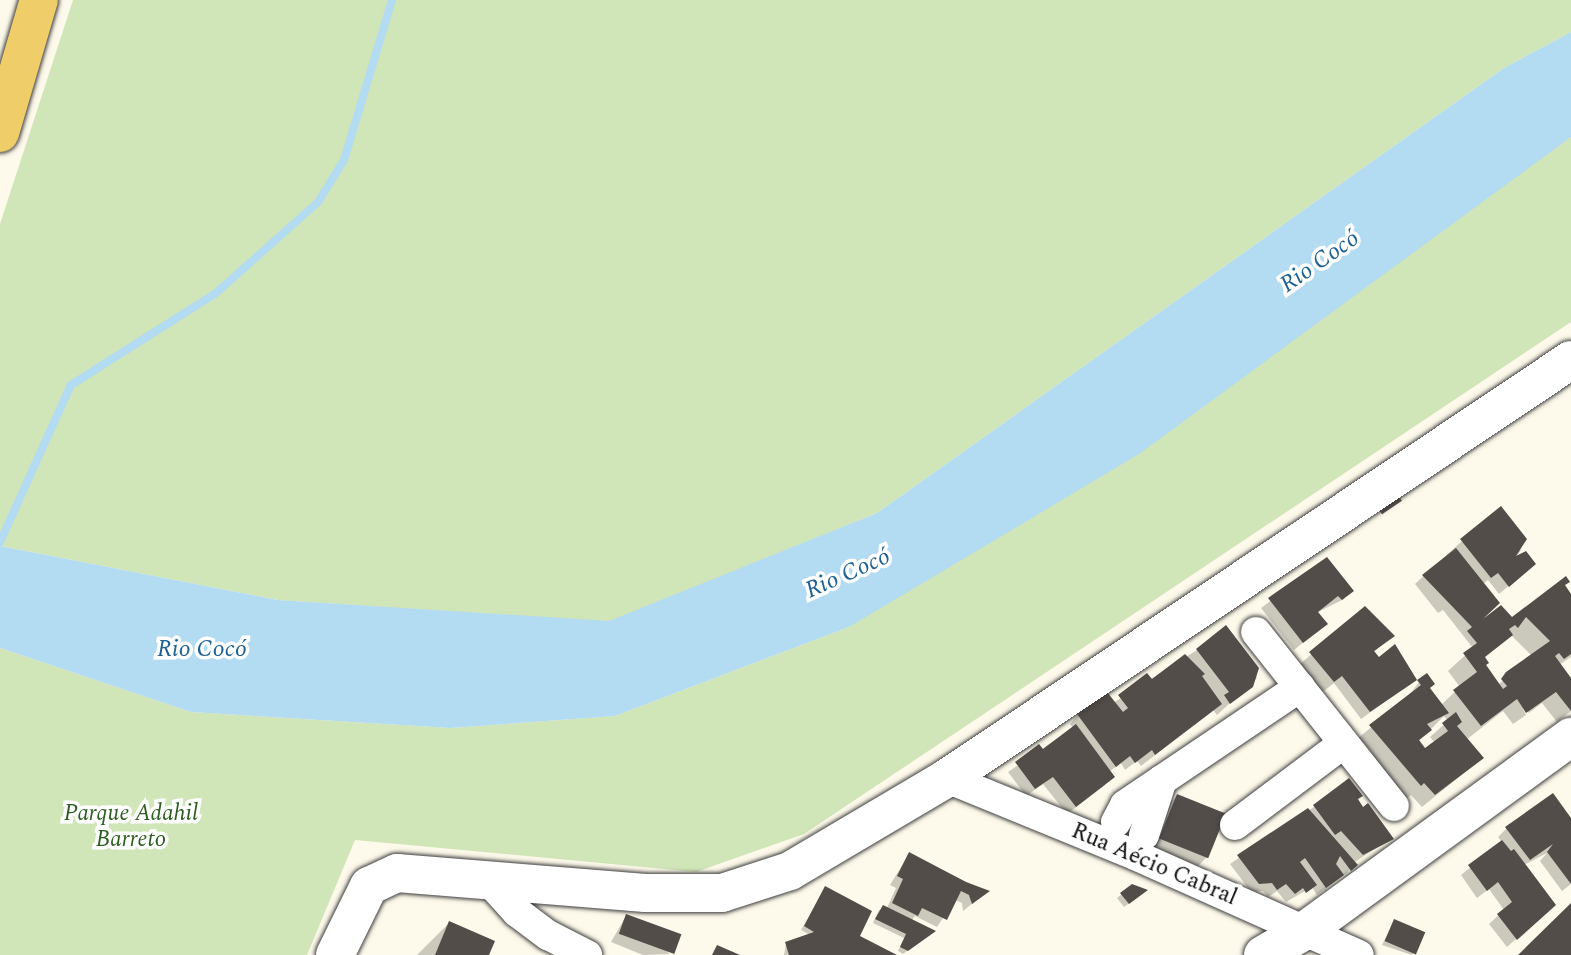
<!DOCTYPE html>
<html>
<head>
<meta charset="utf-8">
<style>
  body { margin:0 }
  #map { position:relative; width:1571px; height:955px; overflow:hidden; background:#fefaeb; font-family:Spectral,serif }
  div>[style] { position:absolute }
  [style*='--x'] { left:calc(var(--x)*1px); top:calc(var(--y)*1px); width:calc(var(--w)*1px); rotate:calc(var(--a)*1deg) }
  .green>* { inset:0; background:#d0e5b8 }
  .water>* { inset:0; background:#b3dbf1 }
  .shadow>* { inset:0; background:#0003 }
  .stream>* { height:8px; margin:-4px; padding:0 4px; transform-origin:4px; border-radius:4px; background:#b3dbf1 }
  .building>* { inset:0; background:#534d49; transform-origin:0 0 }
  .roads { filter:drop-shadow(0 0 2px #3e3e3e) drop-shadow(0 0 2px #3e3e3e) }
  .minor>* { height:30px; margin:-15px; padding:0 15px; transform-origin:15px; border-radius:15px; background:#fff }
  .tertiary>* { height:38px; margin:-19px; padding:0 19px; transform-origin:19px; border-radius:19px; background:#fff }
  .primary>* { height:38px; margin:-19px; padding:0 19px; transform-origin:19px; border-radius:19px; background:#efce6a }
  span { translate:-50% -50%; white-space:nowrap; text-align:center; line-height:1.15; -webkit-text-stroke:7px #fff; paint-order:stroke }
  .park-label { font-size:23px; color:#2e5e21; font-style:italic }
  .street-label { font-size:23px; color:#0b0b0b }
  .water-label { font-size:24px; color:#1e6194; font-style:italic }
</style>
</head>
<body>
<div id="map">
  <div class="green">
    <div style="clip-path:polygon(73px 0,1571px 0,1571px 32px,1504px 68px,877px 513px,609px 622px,278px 600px,0 546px,0 224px)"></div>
    <div style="clip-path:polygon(1571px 137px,1571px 322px,804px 834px,696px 872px,355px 840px,307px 955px,0 955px,0 648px,191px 712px,450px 728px,615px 716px,849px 627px)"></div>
  </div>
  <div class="water">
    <div style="clip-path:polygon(1571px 32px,1571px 137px,1139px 454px,849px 627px,615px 716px,450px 728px,191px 712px,0 648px,0 546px,278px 600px,609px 621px,877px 513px,1504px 68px)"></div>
  </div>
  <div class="shadow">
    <div style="clip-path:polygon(evenodd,1462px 541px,1521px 550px,1512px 564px,1525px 572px,1499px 594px,1488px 580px,1483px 584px,1485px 619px,1512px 619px,1563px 586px,1571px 596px,1571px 657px,1559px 665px,1571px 681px,1571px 711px,1557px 722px,1542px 703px,1529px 713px,1517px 697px,1526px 715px,1513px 724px,1503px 711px,1466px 740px,1482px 758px,1422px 807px,1411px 795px,1407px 798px,1357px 739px,1408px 697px,1419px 682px,1441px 705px,1460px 687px,1448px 671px,1473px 648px,1443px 610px,1438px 613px,1415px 584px,1462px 541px,1511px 635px,1532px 656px,1499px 684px,1482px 658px,1511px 635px,1462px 541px,1444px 716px,1448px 721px,1430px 737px,1435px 743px,1425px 750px,1418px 742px,1444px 716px)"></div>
    <div style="clip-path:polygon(1326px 560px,1344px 599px,1316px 613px,1326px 624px,1294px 650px,1261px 608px)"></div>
    <div style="clip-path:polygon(1364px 608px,1392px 636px,1373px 653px,1379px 659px,1395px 647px,1415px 680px,1361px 719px,1334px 683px,1320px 694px,1298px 666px)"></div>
    <div style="clip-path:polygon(1197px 650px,1253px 672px,1257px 678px,1217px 715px,1213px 710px,1141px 766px,1137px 761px,1125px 770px,1121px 763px,1109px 772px,1105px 785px,1067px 814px,1043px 784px,1026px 796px,1008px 772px,1073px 728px,1070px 724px,1078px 715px,1107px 694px,1113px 703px)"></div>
    <div style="clip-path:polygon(1177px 796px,1224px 815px,1207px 857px,1198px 866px,1151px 846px,1169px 804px)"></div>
    <div style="clip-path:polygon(1356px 800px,1392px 838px,1353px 863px,1347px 873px,1317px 895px,1312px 887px,1286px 902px,1277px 891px,1268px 897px,1263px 891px,1251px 892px,1230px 864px,1314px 807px)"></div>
    <div style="clip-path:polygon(1127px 816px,1150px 839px,1100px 834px)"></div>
    <div style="clip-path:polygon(1571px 821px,1571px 884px,1562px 891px,1540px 861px,1547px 853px,1524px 865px,1545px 913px,1507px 947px,1489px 924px,1504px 910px,1489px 889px,1477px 898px,1461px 875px,1502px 842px,1498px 837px,1507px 828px)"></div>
    <div style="clip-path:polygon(909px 854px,987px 892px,963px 911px,962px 903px,955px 900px,937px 927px,915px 916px,911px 921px,930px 934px,903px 954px,898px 951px,904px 938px,873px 923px,879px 910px,887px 908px,896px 888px,890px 885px)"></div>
    <div style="clip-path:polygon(1132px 886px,1142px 894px,1124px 907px,1117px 898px)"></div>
    <div style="clip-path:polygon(825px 888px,858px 937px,893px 955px,784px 955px,786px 944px,810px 935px,801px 930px)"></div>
    <div style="clip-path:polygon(626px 916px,670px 954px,643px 955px,611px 942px)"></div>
    <div style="clip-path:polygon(1394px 921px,1414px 953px,1412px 955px,1382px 945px)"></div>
    <div style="clip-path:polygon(449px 923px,487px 955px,417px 955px)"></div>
  </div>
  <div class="stream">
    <div style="--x:0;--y:542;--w:172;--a:-65.7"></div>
    <div style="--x:71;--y:385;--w:172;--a:-32.4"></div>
    <div style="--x:216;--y:293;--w:137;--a:-41.7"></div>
    <div style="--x:318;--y:202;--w:49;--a:-58.2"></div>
    <div style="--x:344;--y:160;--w:167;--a:-73.3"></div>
  </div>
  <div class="building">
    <div style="left:1398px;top:495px;width:7px;height:24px;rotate:56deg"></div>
    <div style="clip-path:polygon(1501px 506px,1527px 539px,1516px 556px,1526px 551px,1536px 564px,1509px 587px,1498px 573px,1491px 578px,1460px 539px)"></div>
    <div style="clip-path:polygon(evenodd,1456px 548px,1500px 603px,1483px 619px,1501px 605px,1512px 617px,1566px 576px,1570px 582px,1565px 585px,1571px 594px,1571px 654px,1564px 659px,1559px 653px,1555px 656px,1571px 678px,1571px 711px,1556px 692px,1526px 713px,1517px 699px,1481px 726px,1453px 690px,1477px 672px,1463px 653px,1477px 643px,1467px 631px,1472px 627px,1422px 575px,1456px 548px,1526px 617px,1550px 641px,1506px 672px,1501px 679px,1507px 686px,1503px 689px,1486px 665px,1489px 663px,1485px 657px,1513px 635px,1509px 629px,1515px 625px,1518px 628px,1526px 617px)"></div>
    <div style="clip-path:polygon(1327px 557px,1354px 591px,1342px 600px,1338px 596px,1318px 612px,1328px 624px,1303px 643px,1268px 598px)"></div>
    <div style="clip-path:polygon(1365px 606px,1395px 636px,1374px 651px,1379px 657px,1395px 644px,1417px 680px,1370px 712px,1342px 676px,1334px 682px,1309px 652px)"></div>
    <div style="clip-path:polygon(1226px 625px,1259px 668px,1253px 687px,1230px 704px,1224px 695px,1229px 692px,1196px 649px)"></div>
    <div style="clip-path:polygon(1185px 654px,1205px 674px,1202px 676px,1222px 704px,1155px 755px,1152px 750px,1135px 763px,1130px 756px,1116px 767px,1077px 714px,1107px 692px,1123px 712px,1128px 708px,1118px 695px,1147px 673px,1152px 679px)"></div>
    <div style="clip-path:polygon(1427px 673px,1435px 684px,1430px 688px,1449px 713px,1427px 724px,1432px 730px,1419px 740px,1425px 748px,1448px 731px,1442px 723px,1456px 712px,1462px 722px,1457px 726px,1484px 758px,1435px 795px,1424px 783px,1421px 786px,1369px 725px,1421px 685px,1417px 680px)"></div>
    <div style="clip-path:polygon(1076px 724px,1115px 777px,1076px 807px,1053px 777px,1035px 789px,1015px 762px,1039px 744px,1043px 749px)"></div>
    <div style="clip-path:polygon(1349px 778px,1363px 796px,1358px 799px,1363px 807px,1368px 803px,1394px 839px,1363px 855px,1341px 831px,1335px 835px,1313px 805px)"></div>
    <div style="clip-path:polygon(1553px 793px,1571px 818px,1571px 884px,1547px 852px,1553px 844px,1530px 860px,1505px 827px)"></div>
    <div style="left:1177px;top:794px;width:53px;height:48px;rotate:22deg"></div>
    <div style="clip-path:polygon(1308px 808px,1358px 865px,1351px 871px,1340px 856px,1336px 864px,1344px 875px,1326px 888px,1305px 858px,1300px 862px,1317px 885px,1306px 893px,1303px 888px,1295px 894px,1286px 884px,1277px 890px,1272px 883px,1259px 884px,1237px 855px)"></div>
    <div style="clip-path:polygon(1502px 840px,1511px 851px,1514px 849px,1556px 905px,1517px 940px,1497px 914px,1512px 902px,1498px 882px,1487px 891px,1468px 865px)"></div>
    <div style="clip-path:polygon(909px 852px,966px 882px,990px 891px,972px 904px,969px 895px,961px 891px,947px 920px,922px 908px,918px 916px,892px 903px,903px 879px,897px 876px)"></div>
    <div style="clip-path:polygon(1132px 884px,1148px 890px,1129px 904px,1120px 893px)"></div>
    <div style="clip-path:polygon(825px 886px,872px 911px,860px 936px,897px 955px,789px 955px,785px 942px,814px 932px,804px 926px)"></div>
    <div style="clip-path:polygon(1571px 903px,1571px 955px,1518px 955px)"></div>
    <div style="clip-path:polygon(883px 905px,936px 931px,908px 951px,900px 947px,906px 934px,875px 919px)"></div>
    <div style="left:626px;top:914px;width:59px;height:21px;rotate:20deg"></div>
    <div style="left:1394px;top:919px;width:34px;height:24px;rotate:23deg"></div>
    <div style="clip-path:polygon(449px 921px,495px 941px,489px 955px,435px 955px)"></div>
    <div style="clip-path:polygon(717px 945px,740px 955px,712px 955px)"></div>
  </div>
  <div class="roads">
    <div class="minor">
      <div style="--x:1256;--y:632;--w:222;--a:51.6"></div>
      <div style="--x:947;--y:778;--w:203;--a:22.3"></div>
      <div style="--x:1135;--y:855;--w:245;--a:24.1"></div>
      <div style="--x:1116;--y:822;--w:19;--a:-62"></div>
      <div style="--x:1125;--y:805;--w:211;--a:-34"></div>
      <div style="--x:1235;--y:825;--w:136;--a:-37"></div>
      <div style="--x:1144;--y:835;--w:58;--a:-71.9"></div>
      <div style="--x:487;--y:879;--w:45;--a:47.7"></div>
      <div style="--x:517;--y:912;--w:39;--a:37"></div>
      <div style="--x:548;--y:935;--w:44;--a:27.1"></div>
    </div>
    <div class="tertiary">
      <div style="--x:335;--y:955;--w:77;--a:-63.8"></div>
      <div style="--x:369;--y:886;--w:31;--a:-25"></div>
      <div style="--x:397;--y:873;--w:249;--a:4.6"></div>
      <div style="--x:645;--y:893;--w:77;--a:0"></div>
      <div style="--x:722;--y:893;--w:71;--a:-17.9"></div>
      <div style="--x:790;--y:871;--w:182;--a:-30.6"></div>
      <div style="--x:947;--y:778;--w:751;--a:-33.82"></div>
      <div style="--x:1263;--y:955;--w:50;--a:-30.2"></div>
      <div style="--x:1306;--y:930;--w:328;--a:-36.1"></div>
    </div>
    <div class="primary">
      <div style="--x:0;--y:133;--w:139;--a:-73.7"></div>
    </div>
  </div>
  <div class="park-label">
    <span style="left:131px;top:827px">Parque Adahil<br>Barreto</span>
  </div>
  <div class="street-label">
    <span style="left:1154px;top:865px;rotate:23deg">Rua Aécio Cabral</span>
  </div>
  <div class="water-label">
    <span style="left:1320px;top:262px;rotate:-35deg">Rio Cocó</span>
    <span style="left:848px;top:574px;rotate:-24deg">Rio Cocó</span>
    <span style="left:202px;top:650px">Rio Cocó</span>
  </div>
</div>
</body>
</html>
